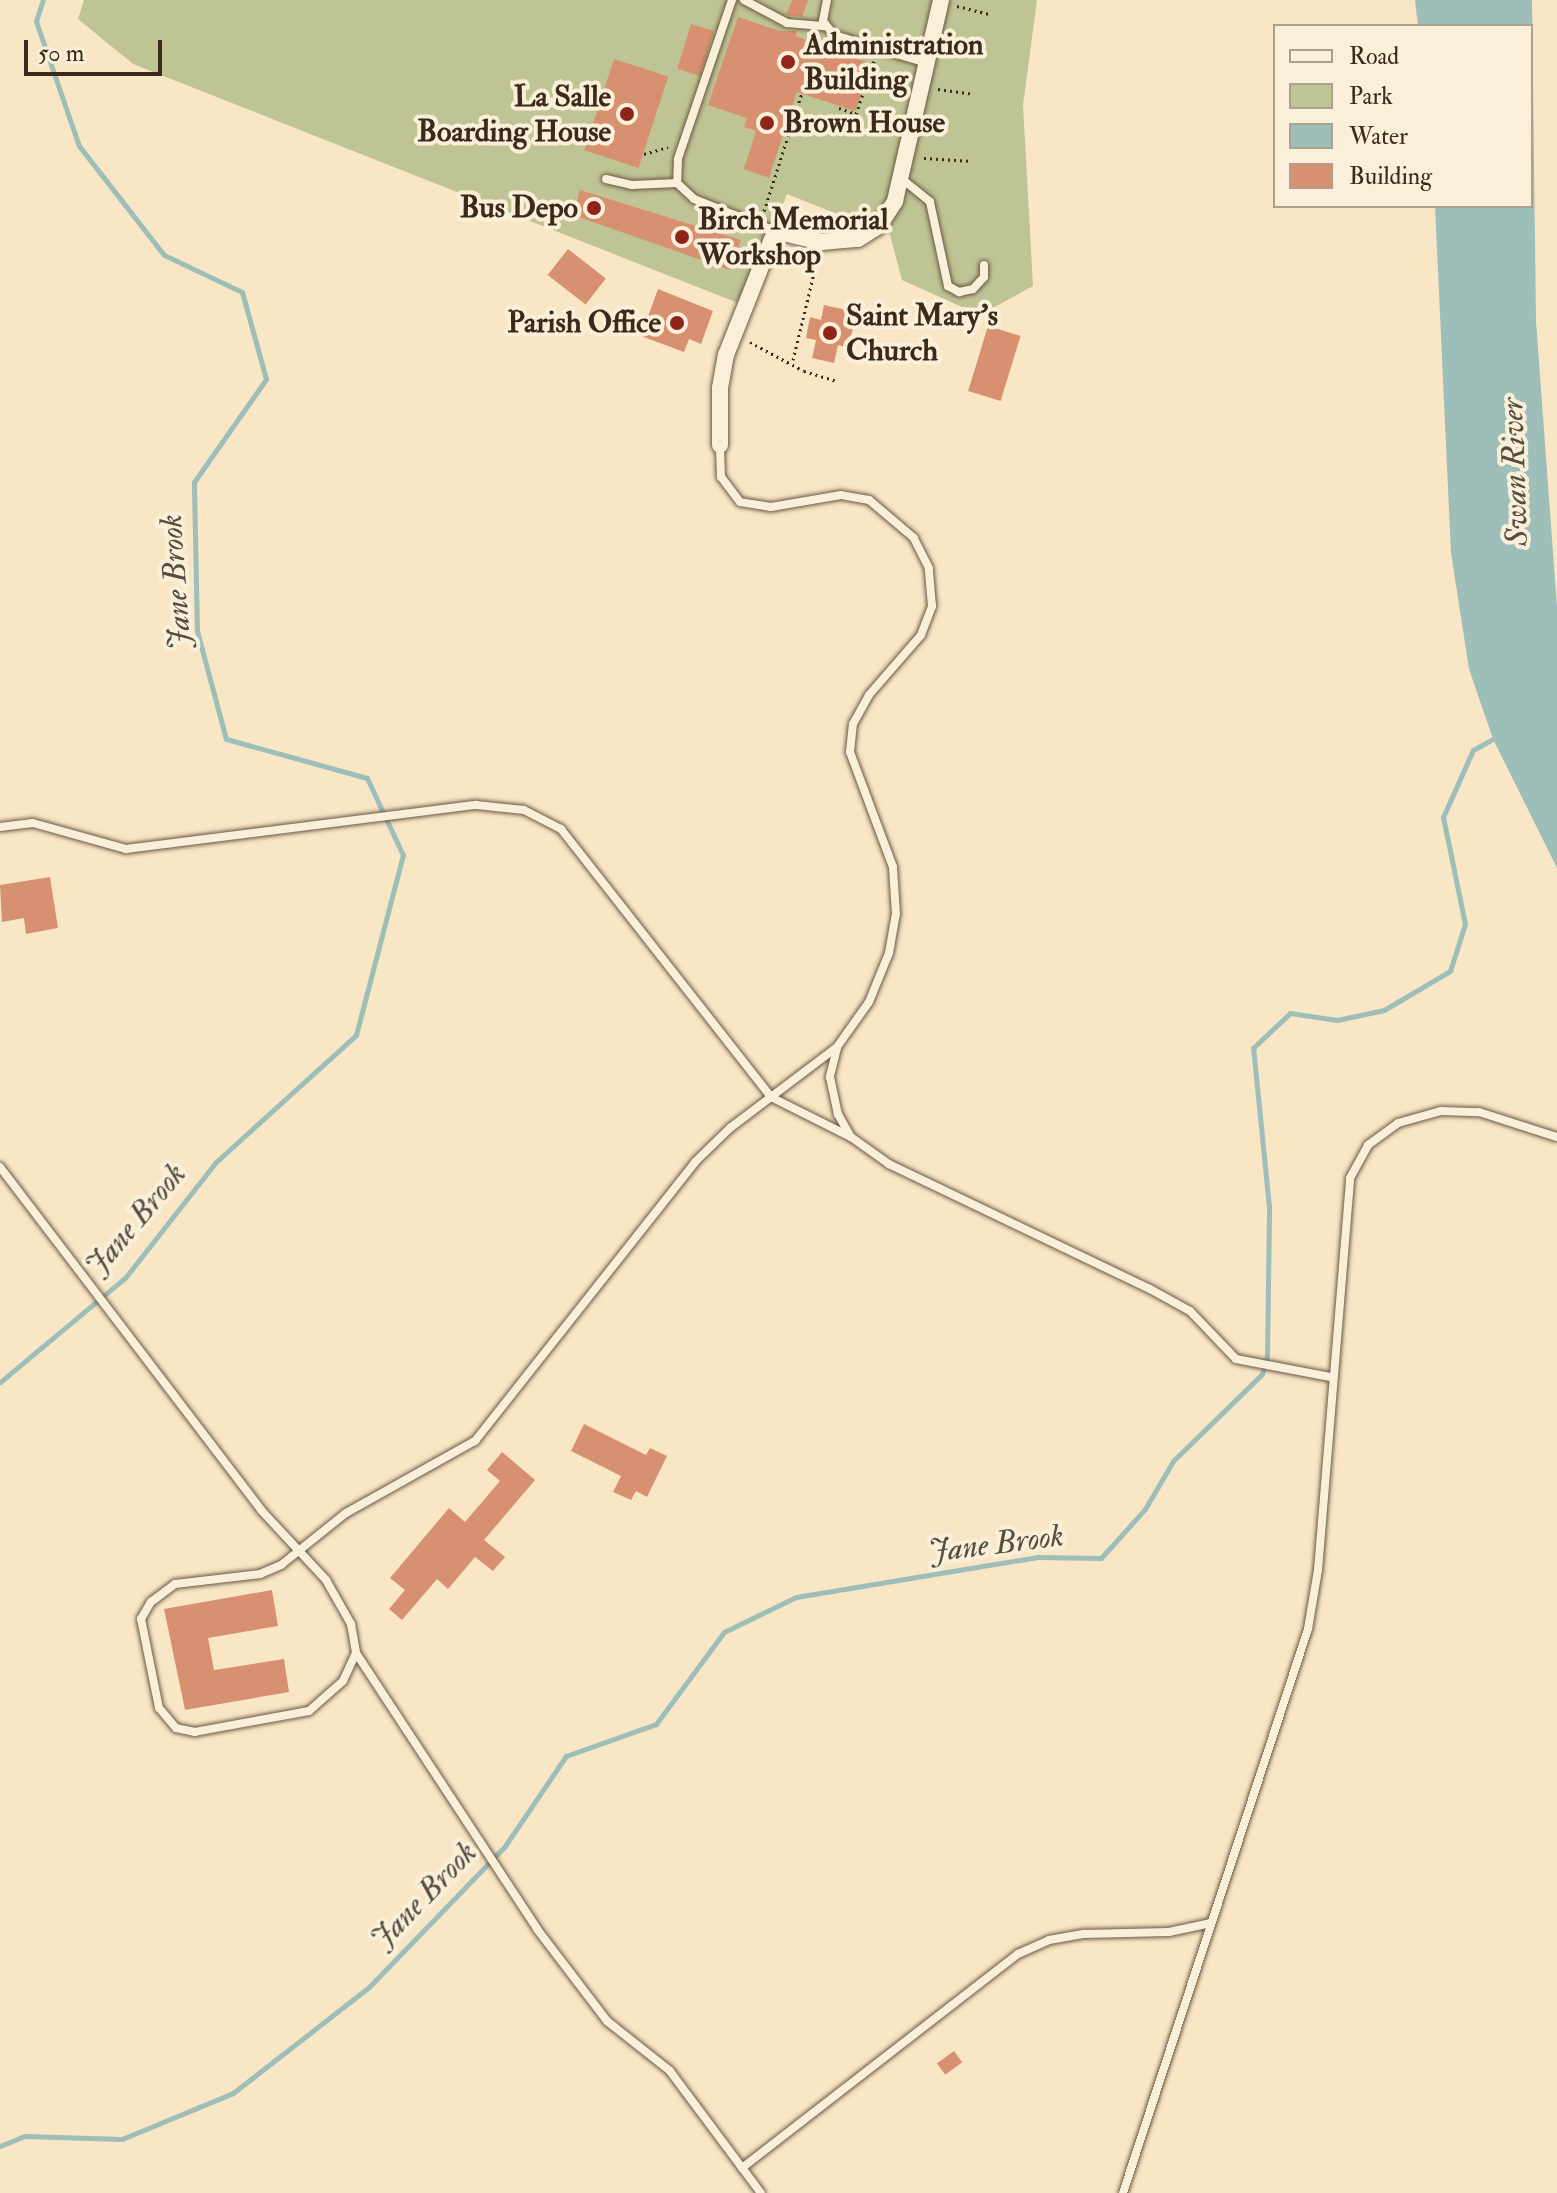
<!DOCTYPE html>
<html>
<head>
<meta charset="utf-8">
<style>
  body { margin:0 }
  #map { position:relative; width:1557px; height:2193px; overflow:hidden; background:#f8e6c5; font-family:"IM FELL Double Pica",serif }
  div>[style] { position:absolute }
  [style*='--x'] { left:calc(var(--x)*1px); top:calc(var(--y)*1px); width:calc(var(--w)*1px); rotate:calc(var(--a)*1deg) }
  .green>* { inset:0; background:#bec494 }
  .water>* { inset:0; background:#9ebeba }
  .stream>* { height:5px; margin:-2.5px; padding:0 2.5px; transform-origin:2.5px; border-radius:2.5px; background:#9ebeba }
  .building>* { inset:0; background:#d89170; transform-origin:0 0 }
  .path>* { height:3px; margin-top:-1.5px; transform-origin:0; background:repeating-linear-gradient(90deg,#3b2919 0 2px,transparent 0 6px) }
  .roads { filter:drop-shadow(0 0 2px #6a5844) drop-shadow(0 0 2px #6a5844) }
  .lane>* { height:8px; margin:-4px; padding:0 4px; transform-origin:4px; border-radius:4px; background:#faefd9 }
  .street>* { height:16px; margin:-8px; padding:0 8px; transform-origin:8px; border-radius:8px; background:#faefd9 }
  .dots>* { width:22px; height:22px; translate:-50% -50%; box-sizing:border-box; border:4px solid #faefd9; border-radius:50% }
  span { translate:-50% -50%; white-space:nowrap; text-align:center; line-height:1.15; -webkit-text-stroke:8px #faefd9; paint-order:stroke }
  .poi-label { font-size:30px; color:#3b2919; font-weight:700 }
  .left { translate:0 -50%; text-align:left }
  .right { translate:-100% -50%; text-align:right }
  .water-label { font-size:32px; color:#544e41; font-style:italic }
  .legend { position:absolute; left:1273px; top:24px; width:260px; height:184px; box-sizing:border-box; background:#faefd9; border:2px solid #aea08c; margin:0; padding:10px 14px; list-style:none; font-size:24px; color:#3b2919 }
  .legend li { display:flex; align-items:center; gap:16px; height:40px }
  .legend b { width:40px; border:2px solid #aea08c }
  .scale { position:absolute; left:24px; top:40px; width:138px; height:36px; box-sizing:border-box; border:4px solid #3b2919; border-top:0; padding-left:10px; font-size:24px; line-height:28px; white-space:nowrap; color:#3b2919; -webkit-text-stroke:6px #faefd9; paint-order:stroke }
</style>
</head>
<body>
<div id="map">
  <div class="green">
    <div style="clip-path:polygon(84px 0,1037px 0,1023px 105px,1033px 286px,980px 315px,902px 280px,890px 235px,787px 194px,743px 305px,133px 64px,78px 19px)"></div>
  </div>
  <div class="water">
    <div style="clip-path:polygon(1415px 0,1532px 0,1536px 321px,1557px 607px,1557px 868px,1493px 739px,1469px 669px,1451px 553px,1435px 206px,1531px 206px,1531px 26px,1418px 26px)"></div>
  </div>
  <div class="stream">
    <div style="--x:0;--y:1382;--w:163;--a:-39.8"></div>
    <div style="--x:125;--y:1278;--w:147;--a:-51.9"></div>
    <div style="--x:216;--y:1162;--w:189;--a:-42.2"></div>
    <div style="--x:356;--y:1035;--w:186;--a:-75.4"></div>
    <div style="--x:403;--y:855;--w:85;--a:-115.1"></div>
    <div style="--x:367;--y:778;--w:146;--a:-164.5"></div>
    <div style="--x:226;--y:739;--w:112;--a:-105"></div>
    <div style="--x:197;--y:631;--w:149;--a:-91.2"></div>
    <div style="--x:194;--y:482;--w:126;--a:-55"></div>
    <div style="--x:266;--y:379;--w:90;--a:-105.4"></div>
    <div style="--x:242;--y:292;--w:86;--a:-154.6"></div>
    <div style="--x:164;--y:255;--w:138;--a:-127.9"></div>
    <div style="--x:79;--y:146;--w:132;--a:-109"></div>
    <div style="--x:36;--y:21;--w:22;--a:-72"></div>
    <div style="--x:0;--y:2146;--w:27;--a:-22"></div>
    <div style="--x:25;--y:2136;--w:97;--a:1.8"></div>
    <div style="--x:122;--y:2139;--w:120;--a:-22.5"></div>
    <div style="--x:233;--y:2093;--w:172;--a:-37.9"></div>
    <div style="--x:369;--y:1987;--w:196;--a:-46"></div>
    <div style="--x:505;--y:1846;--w:109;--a:-55.9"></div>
    <div style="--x:566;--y:1756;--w:96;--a:-19.6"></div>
    <div style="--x:656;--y:1724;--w:114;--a:-53.5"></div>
    <div style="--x:724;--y:1632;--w:80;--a:-25.9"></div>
    <div style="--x:796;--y:1597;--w:245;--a:-9.4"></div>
    <div style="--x:1038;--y:1557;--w:63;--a:0.9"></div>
    <div style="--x:1101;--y:1558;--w:66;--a:-48.1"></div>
    <div style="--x:1145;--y:1509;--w:56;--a:-59.7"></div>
    <div style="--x:1173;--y:1461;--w:124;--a:-44.3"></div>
    <div style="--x:1262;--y:1374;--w:18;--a:-74"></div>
    <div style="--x:1267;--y:1357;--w:150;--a:-89.2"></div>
    <div style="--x:1269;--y:1207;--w:160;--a:-95.7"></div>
    <div style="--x:1253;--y:1048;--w:51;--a:-43.4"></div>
    <div style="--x:1290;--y:1013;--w:48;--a:8.5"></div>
    <div style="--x:1337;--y:1020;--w:48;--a:-12"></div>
    <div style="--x:1384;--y:1010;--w:77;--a:-30.6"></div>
    <div style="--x:1450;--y:971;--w:49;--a:-72.3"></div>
    <div style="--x:1465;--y:924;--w:109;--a:-101.6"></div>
    <div style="--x:1443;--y:817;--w:73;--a:-65.9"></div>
    <div style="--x:1473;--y:750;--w:26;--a:-29"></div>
  </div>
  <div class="building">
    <div style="clip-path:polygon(792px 0,808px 0,802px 17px,786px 15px)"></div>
    <div style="clip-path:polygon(738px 17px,780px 31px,797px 31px,796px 36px,871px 64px,872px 70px,855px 111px,797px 92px,769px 178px,744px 169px,756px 131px,744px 127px,747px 118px,708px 105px)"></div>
    <div style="left:691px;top:24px;width:24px;height:47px;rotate:17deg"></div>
    <div style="left:614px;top:59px;width:57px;height:96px;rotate:18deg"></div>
    <div style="clip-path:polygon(580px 190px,741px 240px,730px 270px,573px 215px)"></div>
    <div style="left:568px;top:249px;width:48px;height:33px;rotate:38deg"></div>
    <div style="clip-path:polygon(658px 289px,713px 311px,701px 344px,689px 339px,684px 352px,641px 336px)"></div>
    <div style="clip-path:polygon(824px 305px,846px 310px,843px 325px,853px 328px,848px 348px,838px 345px,834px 363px,812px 358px,816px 340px,806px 338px,810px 317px,821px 320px)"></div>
    <div style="left:988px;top:326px;width:34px;height:68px;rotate:17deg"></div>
    <div style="clip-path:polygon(50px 877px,58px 928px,26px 934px,24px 918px,2px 922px,0 885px)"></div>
    <div style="clip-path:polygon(584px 1424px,646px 1455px,650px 1448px,667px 1456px,647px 1497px,636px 1491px,631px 1500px,613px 1492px,621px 1476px,571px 1451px)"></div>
    <div style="clip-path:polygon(502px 1452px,535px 1480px,484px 1540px,505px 1557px,493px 1571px,475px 1557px,448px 1589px,437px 1579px,402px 1620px,389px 1609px,405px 1590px,390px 1578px,449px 1508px,465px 1522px,500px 1481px,487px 1470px)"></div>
    <div style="clip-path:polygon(272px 1590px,278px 1626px,208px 1638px,214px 1670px,284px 1659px,289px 1692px,185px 1710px,164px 1609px)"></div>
    <div style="left:954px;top:2051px;width:14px;height:21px;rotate:54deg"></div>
  </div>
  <div class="path">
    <div style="--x:957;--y:6;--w:33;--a:14"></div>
    <div style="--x:938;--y:89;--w:36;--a:8"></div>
    <div style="--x:839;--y:108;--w:18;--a:19"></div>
    <div style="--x:856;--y:114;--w:56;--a:-71.2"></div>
    <div style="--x:644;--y:154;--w:25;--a:-16"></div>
    <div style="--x:924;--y:158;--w:48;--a:3.6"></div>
    <div style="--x:764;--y:211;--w:134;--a:-72.2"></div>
    <div style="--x:750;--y:342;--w:61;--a:28.2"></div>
    <div style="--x:804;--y:371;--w:34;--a:17"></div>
    <div style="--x:793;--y:360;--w:106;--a:-76.4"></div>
  </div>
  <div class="roads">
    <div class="lane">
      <div style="--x:732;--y:0;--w:168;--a:108.8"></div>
      <div style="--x:678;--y:159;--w:24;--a:92"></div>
      <div style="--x:677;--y:183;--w:23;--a:43"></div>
      <div style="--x:694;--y:199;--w:87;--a:21.6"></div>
      <div style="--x:744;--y:0;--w:49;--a:28.1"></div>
      <div style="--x:787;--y:23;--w:38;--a:5"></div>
      <div style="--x:827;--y:0;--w:21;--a:101"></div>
      <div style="--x:823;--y:21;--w:18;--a:52"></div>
      <div style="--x:834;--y:35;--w:97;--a:16.8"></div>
      <div style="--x:606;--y:179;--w:27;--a:13"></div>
      <div style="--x:632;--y:185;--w:45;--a:-2.5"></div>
      <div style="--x:902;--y:179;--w:36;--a:39"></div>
      <div style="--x:930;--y:202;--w:86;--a:77.9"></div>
      <div style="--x:948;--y:286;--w:13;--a:29"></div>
      <div style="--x:959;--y:292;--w:14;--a:-12"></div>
      <div style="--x:973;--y:289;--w:16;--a:-47"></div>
      <div style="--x:984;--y:277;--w:12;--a:-90"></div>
      <div style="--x:0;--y:827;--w:33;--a:-7"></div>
      <div style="--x:33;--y:823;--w:97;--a:15.6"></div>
      <div style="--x:126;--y:849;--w:353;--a:-7.2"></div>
      <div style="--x:476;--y:805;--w:48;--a:5.9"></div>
      <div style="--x:524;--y:810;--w:42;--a:27.2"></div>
      <div style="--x:561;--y:829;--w:340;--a:51.9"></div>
      <div style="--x:771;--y:1097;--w:89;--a:26.6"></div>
      <div style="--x:851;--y:1137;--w:47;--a:35.4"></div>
      <div style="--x:889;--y:1164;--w:289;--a:25.6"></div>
      <div style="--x:1150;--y:1289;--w:46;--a:28.8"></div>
      <div style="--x:1190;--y:1311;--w:66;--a:46.2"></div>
      <div style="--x:1236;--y:1359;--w:96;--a:10.8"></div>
      <div style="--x:837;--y:1048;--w:30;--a:104"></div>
      <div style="--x:830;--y:1077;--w:38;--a:78"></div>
      <div style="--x:838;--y:1114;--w:26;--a:61"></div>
      <div style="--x:0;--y:1167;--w:431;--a:52.7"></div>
      <div style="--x:261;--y:1510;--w:96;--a:47.1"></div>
      <div style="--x:326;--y:1580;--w:51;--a:60.4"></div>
      <div style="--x:351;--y:1624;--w:29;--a:80"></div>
      <div style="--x:356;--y:1653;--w:330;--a:56.7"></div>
      <div style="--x:537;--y:1929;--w:116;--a:52.7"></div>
      <div style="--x:607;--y:2021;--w:80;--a:38.4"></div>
      <div style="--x:670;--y:2071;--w:152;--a:53.3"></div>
      <div style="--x:356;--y:1653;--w:31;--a:115"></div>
      <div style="--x:343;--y:1681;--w:45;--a:138.6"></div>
      <div style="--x:309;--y:1711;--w:116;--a:169.6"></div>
      <div style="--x:195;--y:1732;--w:19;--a:-168"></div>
      <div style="--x:176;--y:1728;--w:26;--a:-130"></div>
      <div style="--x:159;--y:1708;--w:91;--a:-101.4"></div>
      <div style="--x:141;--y:1619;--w:20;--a:-60"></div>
      <div style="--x:151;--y:1602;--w:30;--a:-37"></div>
      <div style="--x:175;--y:1584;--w:86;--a:-6.7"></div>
      <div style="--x:260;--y:1574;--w:23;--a:-23"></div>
      <div style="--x:281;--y:1565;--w:83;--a:-38.7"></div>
      <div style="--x:346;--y:1513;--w:148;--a:-29.2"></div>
      <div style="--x:475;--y:1441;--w:355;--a:-51.7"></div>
      <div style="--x:695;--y:1162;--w:49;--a:-44.2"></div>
      <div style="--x:730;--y:1128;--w:134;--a:-37.1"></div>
      <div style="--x:837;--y:1047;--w:55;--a:-54.6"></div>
      <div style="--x:869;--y:1002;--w:53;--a:-67.8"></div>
      <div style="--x:889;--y:953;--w:40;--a:-80"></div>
      <div style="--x:896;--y:914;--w:47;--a:-93.7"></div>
      <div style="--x:893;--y:867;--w:123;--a:-110.5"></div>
      <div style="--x:850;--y:752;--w:28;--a:-84"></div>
      <div style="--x:853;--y:724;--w:33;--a:-61"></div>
      <div style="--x:869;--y:695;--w:79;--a:-49.1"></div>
      <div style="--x:921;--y:635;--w:31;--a:-69"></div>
      <div style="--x:932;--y:606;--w:38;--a:-95"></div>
      <div style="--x:929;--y:568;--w:34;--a:-117"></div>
      <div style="--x:914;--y:538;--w:59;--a:-139.8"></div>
      <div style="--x:869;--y:500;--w:28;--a:-170"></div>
      <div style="--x:841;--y:495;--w:71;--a:170.3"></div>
      <div style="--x:771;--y:507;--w:31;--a:-171"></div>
      <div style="--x:740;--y:502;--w:31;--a:-127"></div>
      <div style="--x:721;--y:477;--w:32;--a:-92"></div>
      <div style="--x:742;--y:2168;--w:349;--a:-37.8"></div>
      <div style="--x:1018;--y:1954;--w:34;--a:-24"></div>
      <div style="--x:1049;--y:1940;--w:36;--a:-10"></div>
      <div style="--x:1084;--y:1934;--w:85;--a:-1.3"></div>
      <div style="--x:1169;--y:1932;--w:43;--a:-12.1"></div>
      <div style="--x:1123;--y:2193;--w:594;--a:-71.84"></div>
      <div style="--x:1308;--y:1629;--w:60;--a:-80.4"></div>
      <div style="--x:1318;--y:1570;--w:393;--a:-85.3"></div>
      <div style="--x:1350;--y:1178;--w:38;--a:-61"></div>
      <div style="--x:1368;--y:1145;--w:37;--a:-36"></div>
      <div style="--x:1398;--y:1123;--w:45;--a:-15.6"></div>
      <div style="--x:1441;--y:1111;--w:38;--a:2"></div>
      <div style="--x:1479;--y:1112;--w:82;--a:17.8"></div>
    </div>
    <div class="street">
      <div style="--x:720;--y:445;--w:57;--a:-90"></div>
      <div style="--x:720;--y:388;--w:34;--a:-80"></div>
      <div style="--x:726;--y:355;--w:133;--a:-68.4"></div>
      <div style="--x:775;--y:231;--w:47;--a:13.4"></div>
      <div style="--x:821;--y:242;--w:37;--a:-5"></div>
      <div style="--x:858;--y:239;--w:25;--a:-32"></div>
      <div style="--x:879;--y:226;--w:30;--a:-57"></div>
      <div style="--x:895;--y:201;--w:206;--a:-77.1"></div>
    </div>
  </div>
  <div class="dots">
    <div style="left:788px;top:62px;background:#8f2418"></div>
    <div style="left:627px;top:114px;background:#8f2418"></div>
    <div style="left:767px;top:123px;background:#8f2418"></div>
    <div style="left:594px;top:208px;background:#8f2418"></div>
    <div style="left:682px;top:237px;background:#8f2418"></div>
    <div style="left:677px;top:323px;background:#8f2418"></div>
    <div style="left:830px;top:333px;background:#8f2418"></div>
  </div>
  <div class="poi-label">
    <span class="left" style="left:804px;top:62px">Administration<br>Building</span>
    <span class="right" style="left:611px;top:114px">La Salle<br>Boarding House</span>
    <span class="left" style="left:783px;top:123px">Brown House</span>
    <span class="right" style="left:578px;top:208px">Bus Depo</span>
    <span class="left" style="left:698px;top:237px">Birch Memorial<br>Workshop</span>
    <span class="left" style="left:846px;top:333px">Saint Mary's<br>Church</span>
    <span class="right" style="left:661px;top:323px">Parish Office</span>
  </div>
  <div class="water-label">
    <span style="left:1515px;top:472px;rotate:-92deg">Swan River</span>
    <span style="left:176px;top:582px;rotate:-94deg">Jane Brook</span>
    <span style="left:136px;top:1220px;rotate:-50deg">Jane Brook</span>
    <span style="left:996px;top:1544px;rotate:-7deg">Jane Brook</span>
    <span style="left:424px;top:1896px;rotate:-46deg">Jane Brook</span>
  </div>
  <ul class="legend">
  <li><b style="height:10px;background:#faefd9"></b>Road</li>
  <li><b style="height:22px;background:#bec494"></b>Park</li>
  <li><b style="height:22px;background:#9ebeba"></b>Water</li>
  <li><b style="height:22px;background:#d89170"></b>Building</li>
  </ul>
  <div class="scale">50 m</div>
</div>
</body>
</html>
